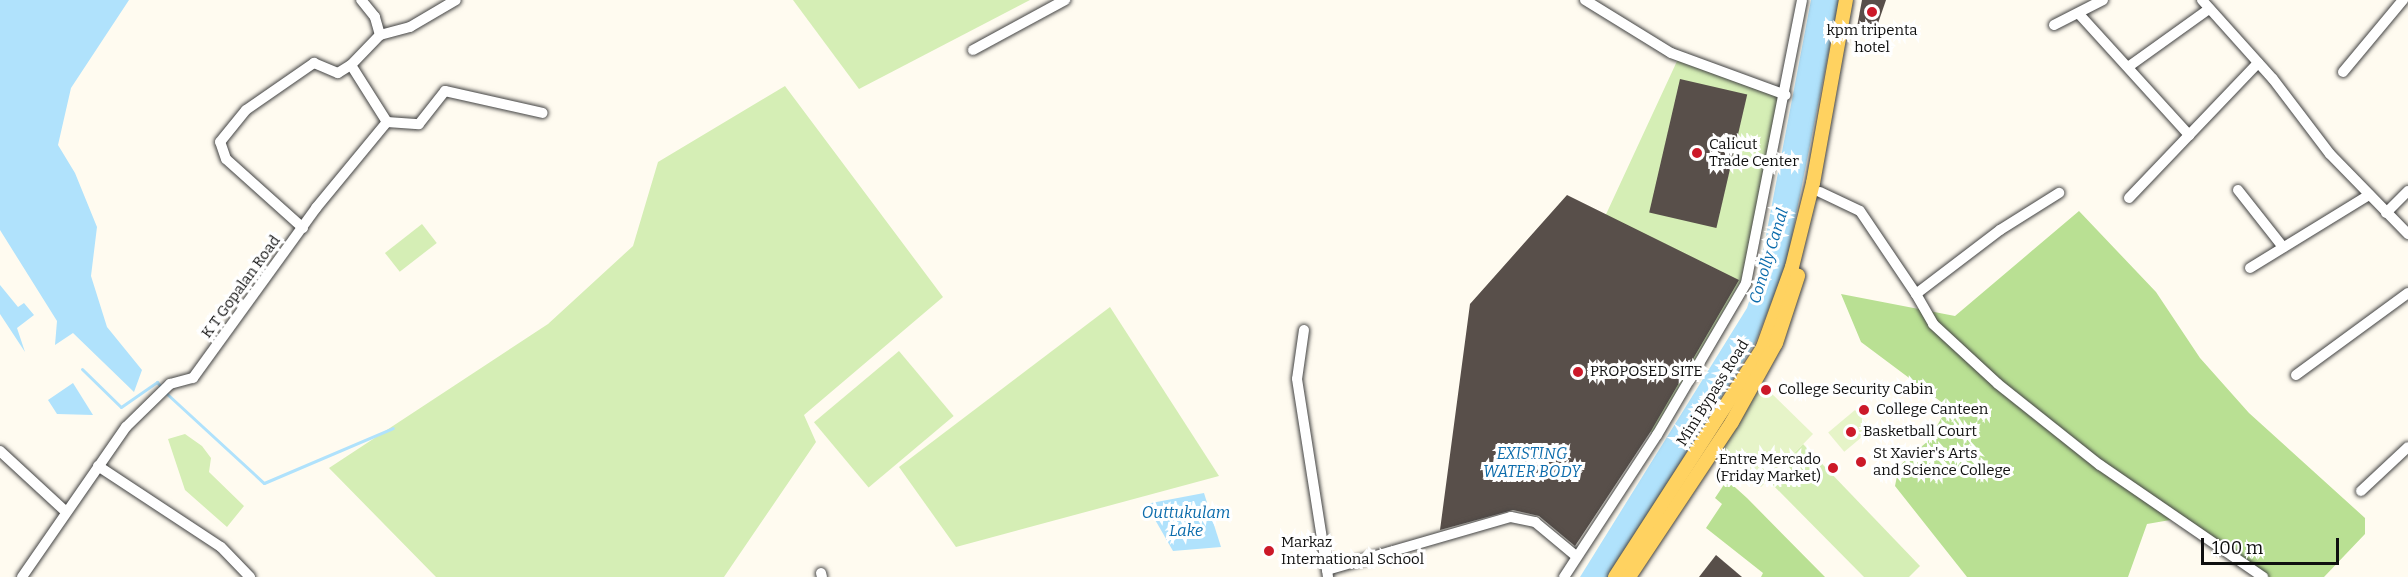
<!DOCTYPE html>
<html>
<head>
<meta charset="utf-8">
<style>
  body { margin:0 }
  #map { position:relative; width:2408px; height:577px; overflow:hidden; background:#fffbf0; font-family:Bitter,serif }
  div>[style] { position:absolute }
  [style*='--x'] { left:calc(var(--x)*1px); top:calc(var(--y)*1px); width:calc(var(--w)*1px); rotate:calc(var(--a)*1deg) }
  .green>* { inset:0; background:#d5eeb5; transform-origin:0 0 }
  .forest>* { inset:0; background:#b9e093 }
  .pitch>* { inset:0; background:#e6f4c8; transform-origin:0 0 }
  .water>* { inset:0; background:#b0e2fc }
  .stream>* { height:3px; margin:-1.5px; padding:0 1.5px; transform-origin:1.5px; border-radius:1.5px; background:#b0e2fc }
  .building>* { inset:0; background:#584f4a; transform-origin:0 0 }
  .roads { filter:drop-shadow(0 0 2px #424242) drop-shadow(0 0 2px #424242) }
  .minor>* { height:10px; margin:-5px; padding:0 5px; transform-origin:5px; border-radius:5px; background:#fff }
  .major>* { height:14px; margin:-7px; padding:0 7px; transform-origin:7px; border-radius:7px; background:#ffd260 }
  .dots>* { width:16px; height:16px; translate:-50% -50%; box-sizing:border-box; border:3px solid #fff; border-radius:50% }
  span { translate:-50% -50%; white-space:nowrap; text-align:center; line-height:1.15; -webkit-text-stroke:6px #fff; paint-order:stroke }
  .poi-label { font-size:15px; color:#0f0f0f }
  .left { translate:0 -50%; text-align:left }
  .right { translate:-100% -50%; text-align:right }
  .street-label { font-size:15px; color:#0f0f0f }
  .water-label { font-size:16px; color:#0c6cac; font-style:italic }
  .scale { position:absolute; left:2201px; top:538px; width:138px; height:27px; box-sizing:border-box; border:3px solid #0f0f0f; border-top:0; padding-left:8px; font-size:18px; line-height:21px; white-space:nowrap; color:#0f0f0f; -webkit-text-stroke:4px #fff; paint-order:stroke }
</style>
</head>
<body>
<div id="map">
  <div class="green">
    <div style="clip-path:polygon(793px 0,1030px 0,859px 89px)"></div>
    <div style="clip-path:polygon(1678px 59px,1780px 96px,1741px 281px,1652px 433px,1521px 319px,1589px 251px)"></div>
    <div style="clip-path:polygon(785px 86px,943px 297px,804px 415px,816px 442px,724px 577px,436px 577px,329px 468px,548px 324px,633px 246px,658px 162px)"></div>
    <div style="left:422px;top:224px;width:24px;height:47px;rotate:52deg"></div>
    <div style="clip-path:polygon(1110px 307px,1219px 476px,956px 547px,899px 467px)"></div>
    <div style="left:899px;top:351px;width:85px;height:111px;rotate:50deg"></div>
    <div style="clip-path:polygon(185px 434px,202px 446px,211px 458px,209px 472px,244px 506px,227px 527px,185px 490px,168px 439px)"></div>
    <div style="clip-path:polygon(1803px 444px,1920px 566px,1909px 577px,1864px 577px,1768px 480px)"></div>
  </div>
  <div class="forest">
    <div style="clip-path:polygon(2079px 211px,2156px 292px,2200px 358px,2249px 413px,2365px 518px,2365px 534px,2324px 577px,2263px 577px,2176px 519px,2147px 524px,2128px 577px,1967px 577px,1895px 486px,1899px 466px,1928px 441px,1948px 407px,1861px 342px,1841px 294px,1955px 316px)"></div>
    <div style="clip-path:polygon(1727px 480px,1747px 498px,1825px 577px,1761px 577px,1763px 573px,1706px 528px,1722px 504px,1715px 498px)"></div>
  </div>
  <div class="pitch">
    <div style="clip-path:polygon(1762px 384px,1813px 434px,1761px 487px,1721px 448px)"></div>
    <div style="left:1855px;top:410px;width:25px;height:35px;rotate:50deg"></div>
  </div>
  <div class="water">
    <div style="clip-path:polygon(0 0,129px 0,71px 88px,58px 145px,75px 173px,97px 227px,91px 276px,107px 327px,142px 370px,134px 392px,73px 333px,55px 345px,57px 321px,0 230px)"></div>
    <div style="clip-path:polygon(1811px 0,1839px 0,1786px 265px,1756px 341px,1609px 577px,1580px 577px,1747px 308px,1760px 267px)"></div>
    <div style="clip-path:polygon(0 285px,18px 307px,24px 303px,34px 315px,17px 328px,25px 352px,0 314px)"></div>
    <div style="clip-path:polygon(73px 383px,93px 415px,57px 414px,48px 400px)"></div>
    <div style="clip-path:polygon(1204px 493px,1221px 547px,1173px 551px,1146px 504px)"></div>
  </div>
  <div class="stream">
    <div style="--x:82;--y:369;--w:54;--a:44.3"></div>
    <div style="--x:121;--y:407;--w:44;--a:-34.8"></div>
    <div style="--x:157;--y:382;--w:8;--a:50"></div>
    <div style="--x:166;--y:393;--w:133;--a:42.6"></div>
    <div style="--x:264;--y:483;--w:140;--a:-23.1"></div>
  </div>
  <div class="building">
    <div style="clip-path:polygon(1862px 0,1886px 0,1875px 32px,1857px 27px)"></div>
    <div style="left:1680px;top:79px;width:69px;height:137px;rotate:13deg"></div>
    <div style="clip-path:polygon(1567px 195px,1739px 280px,1651px 431px,1575px 546px,1539px 516px,1513px 510px,1440px 530px,1470px 304px)"></div>
    <div style="clip-path:polygon(1716px 555px,1742px 577px,1699px 577px)"></div>
  </div>
  <div class="roads">
    <div class="minor">
      <div style="--x:1585;--y:0;--w:101;--a:31.6"></div>
      <div style="--x:1671;--y:53;--w:122;--a:20.1"></div>
      <div style="--x:2202;--y:0;--w:106;--a:48.1"></div>
      <div style="--x:2273;--y:79;--w:94;--a:52.8"></div>
      <div style="--x:2330;--y:154;--w:112;--a:45.7"></div>
      <div style="--x:2079;--y:14;--w:164;--a:47.7"></div>
      <div style="--x:2054;--y:25;--w:55;--a:-27"></div>
      <div style="--x:380;--y:35;--w:31;--a:-15"></div>
      <div style="--x:410;--y:27;--w:53;--a:-30.4"></div>
      <div style="--x:973;--y:50;--w:105;--a:-28.5"></div>
      <div style="--x:2128;--y:67;--w:100;--a:-35.6"></div>
      <div style="--x:2343;--y:72;--w:94;--a:-50.2"></div>
      <div style="--x:387;--y:122;--w:32;--a:4"></div>
      <div style="--x:419;--y:124;--w:42;--a:-51.8"></div>
      <div style="--x:445;--y:91;--w:100;--a:12.7"></div>
      <div style="--x:2238;--y:190;--w:73;--a:51.7"></div>
      <div style="--x:1820;--y:192;--w:44;--a:25.4"></div>
      <div style="--x:1860;--y:211;--w:100;--a:56"></div>
      <div style="--x:1916;--y:294;--w:106;--a:-37.3"></div>
      <div style="--x:2000;--y:230;--w:70;--a:-32.1"></div>
      <div style="--x:2129;--y:198;--w:187;--a:-46.3"></div>
      <div style="--x:2386;--y:213;--w:31;--a:-45"></div>
      <div style="--x:303;--y:228;--w:103;--a:-138.1"></div>
      <div style="--x:226;--y:159;--w:18;--a:-109"></div>
      <div style="--x:220;--y:142;--w:41;--a:-50.9"></div>
      <div style="--x:246;--y:110;--w:83;--a:-34.7"></div>
      <div style="--x:314;--y:63;--w:26;--a:23"></div>
      <div style="--x:338;--y:73;--w:15;--a:-32"></div>
      <div style="--x:2250;--y:268;--w:140;--a:-31.5"></div>
      <div style="--x:1916;--y:294;--w:34;--a:60"></div>
      <div style="--x:1933;--y:324;--w:88;--a:42.7"></div>
      <div style="--x:1998;--y:384;--w:130;--a:38.5"></div>
      <div style="--x:2100;--y:465;--w:198;--a:34.5"></div>
      <div style="--x:1304;--y:330;--w:49;--a:98.1"></div>
      <div style="--x:1297;--y:379;--w:193;--a:81.1"></div>
      <div style="--x:2296;--y:375;--w:139;--a:-36.2"></div>
      <div style="--x:0;--y:451;--w:90;--a:42.7"></div>
      <div style="--x:98;--y:466;--w:147;--a:33.4"></div>
      <div style="--x:221;--y:547;--w:42;--a:46"></div>
      <div style="--x:2361;--y:491;--w:64;--a:-43.1"></div>
      <div style="--x:821;--y:573;--w:4;--a:76"></div>
      <div style="--x:22;--y:577;--w:183;--a:-55.3"></div>
      <div style="--x:126;--y:427;--w:62;--a:-44.3"></div>
      <div style="--x:170;--y:384;--w:24;--a:-15"></div>
      <div style="--x:193;--y:378;--w:210;--a:-54.1"></div>
      <div style="--x:316;--y:208;--w:112;--a:-50.5"></div>
      <div style="--x:387;--y:122;--w:67;--a:-122.3"></div>
      <div style="--x:351;--y:65;--w:42;--a:-46"></div>
      <div style="--x:380;--y:35;--w:19;--a:-106"></div>
      <div style="--x:375;--y:17;--w:22;--a:-129"></div>
      <div style="--x:1328;--y:577;--w:7;--a:-98"></div>
      <div style="--x:1327;--y:570;--w:191;--a:-16.1"></div>
      <div style="--x:1511;--y:517;--w:25;--a:12"></div>
      <div style="--x:1535;--y:522;--w:53;--a:39.7"></div>
      <div style="--x:1564;--y:577;--w:170;--a:-56.8"></div>
      <div style="--x:1657;--y:435;--w:176;--a:-59.6"></div>
      <div style="--x:1746;--y:283;--w:288;--a:-78.8"></div>
    </div>
    <div class="major">
      <div style="--x:1615;--y:577;--w:274;--a:-57.2"></div>
      <div style="--x:1763;--y:347;--w:85;--a:-70.1"></div>
      <div style="--x:1792;--y:267;--w:87;--a:-76"></div>
      <div style="--x:1813;--y:183;--w:186;--a:-79.8"></div>
      <div style="--x:1629;--y:577;--w:186;--a:-56.4"></div>
      <div style="--x:1732;--y:422;--w:90;--a:-60.9"></div>
      <div style="--x:1776;--y:343;--w:71;--a:-71.8"></div>
    </div>
  </div>
  <div class="dots">
    <div style="left:1872px;top:12px;background:#cc1929"></div>
    <div style="left:1697px;top:153px;background:#cc1929"></div>
    <div style="left:1578px;top:372px;background:#cc1929"></div>
    <div style="left:1766px;top:390px;background:#cc1929"></div>
    <div style="left:1864px;top:410px;background:#cc1929"></div>
    <div style="left:1851px;top:432px;background:#cc1929"></div>
    <div style="left:1861px;top:462px;background:#cc1929"></div>
    <div style="left:1833px;top:468px;background:#cc1929"></div>
    <div style="left:1269px;top:551px;background:#cc1929"></div>
  </div>
  <div class="poi-label">
    <span style="left:1872px;top:39px">kpm tripenta<br>hotel</span>
    <span class="left" style="left:1709px;top:153px">Calicut<br>Trade Center</span>
    <span class="left" style="left:1590px;top:372px">PROPOSED SITE</span>
    <span class="left" style="left:1778px;top:390px">College Security Cabin</span>
    <span class="left" style="left:1876px;top:410px">College Canteen</span>
    <span class="left" style="left:1863px;top:432px">Basketball Court</span>
    <span class="left" style="left:1873px;top:462px">St Xavier's Arts<br>and Science College</span>
    <span class="right" style="left:1821px;top:468px">Entre Mercado<br>(Friday Market)</span>
    <span class="left" style="left:1281px;top:551px">Markaz<br>International School</span>
  </div>
  <div class="street-label">
    <span style="left:241px;top:287px;rotate:-54deg">K T Gopalan Road</span>
    <span style="left:1713px;top:393px;rotate:-58deg">Mini Bypass Road</span>
  </div>
  <div class="water-label">
    <span style="left:1769px;top:256px;rotate:-73deg">Conolly Canal</span>
    <span style="left:1532px;top:463px">EXISTING<br>WATER BODY</span>
    <span style="left:1186px;top:522px">Outtukulam<br>Lake</span>
  </div>
  <div class="scale">100 m</div>
</div>
</body>
</html>
